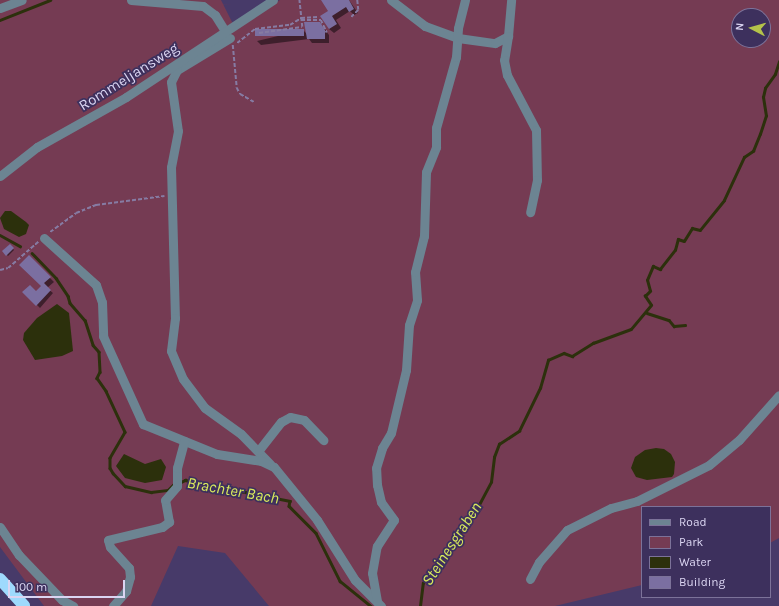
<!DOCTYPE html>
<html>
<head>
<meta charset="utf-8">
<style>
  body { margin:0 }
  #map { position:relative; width:779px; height:606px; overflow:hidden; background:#473a69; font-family:Karla,sans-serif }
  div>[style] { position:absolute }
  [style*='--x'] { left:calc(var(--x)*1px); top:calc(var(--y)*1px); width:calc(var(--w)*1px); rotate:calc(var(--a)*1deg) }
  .green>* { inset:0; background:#753b53 }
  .water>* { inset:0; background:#2c300c }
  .shadow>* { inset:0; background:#0007 }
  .stream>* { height:2.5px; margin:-1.25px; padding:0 1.25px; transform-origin:1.25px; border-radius:1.25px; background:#2c300c }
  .building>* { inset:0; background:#7b6fa1; transform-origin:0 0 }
  .path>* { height:1.5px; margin-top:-0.75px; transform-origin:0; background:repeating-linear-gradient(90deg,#867ba3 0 4px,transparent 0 6px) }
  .minor>* { height:9px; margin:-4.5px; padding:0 4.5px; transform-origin:4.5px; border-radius:4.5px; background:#6c8492 }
  .highway>* { height:12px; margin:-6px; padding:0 6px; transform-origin:6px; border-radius:6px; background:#9edafd }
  span { translate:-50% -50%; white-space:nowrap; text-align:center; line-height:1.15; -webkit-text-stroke:3.5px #3d305d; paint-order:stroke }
  .street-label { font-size:15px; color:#dbd5f2 }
  .water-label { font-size:16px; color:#daeb5c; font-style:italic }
  .legend { position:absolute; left:641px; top:506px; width:130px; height:92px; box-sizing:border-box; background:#3d305d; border:1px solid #7c7299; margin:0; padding:5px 7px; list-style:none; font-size:12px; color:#dbd5f2 }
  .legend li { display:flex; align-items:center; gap:8px; height:20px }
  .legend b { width:20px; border:1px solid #7c7299 }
  .north { position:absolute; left:731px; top:8px; width:40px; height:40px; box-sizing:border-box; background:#3d305d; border:1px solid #7c7299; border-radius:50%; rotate:276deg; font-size:11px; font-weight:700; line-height:16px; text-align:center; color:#dbd5f2 }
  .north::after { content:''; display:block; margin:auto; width:14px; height:18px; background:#b4c24a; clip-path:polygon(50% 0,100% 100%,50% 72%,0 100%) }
  .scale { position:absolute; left:8px; top:580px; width:117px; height:18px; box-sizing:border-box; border:2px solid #dbd5f2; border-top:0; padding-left:5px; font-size:12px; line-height:14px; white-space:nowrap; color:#dbd5f2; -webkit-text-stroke:3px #3d305d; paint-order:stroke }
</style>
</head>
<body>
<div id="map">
  <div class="green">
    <div style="clip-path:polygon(evenodd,0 0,221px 0,235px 28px,280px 0,779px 0,779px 538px,770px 543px,770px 507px,642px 507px,642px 585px,555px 606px,269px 606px,225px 553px,178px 546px,151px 606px,44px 606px,0 547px,0 0,739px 16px,763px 16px,763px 40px,739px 40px,739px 16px)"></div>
  </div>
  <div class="water">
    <div style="clip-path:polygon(5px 211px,11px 211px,26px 222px,29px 225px,26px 234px,19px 237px,4px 229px,0 218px)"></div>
    <div style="clip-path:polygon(57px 304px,69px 313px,73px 351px,62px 356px,35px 360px,23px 340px,24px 333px,37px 318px)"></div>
    <div style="clip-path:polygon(656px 448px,664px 449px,671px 454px,675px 462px,674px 474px,672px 477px,647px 480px,636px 477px,631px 468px,635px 457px,645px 450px)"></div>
    <div style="clip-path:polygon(124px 454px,145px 464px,161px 459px,166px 467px,162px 480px,145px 483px,125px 478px,116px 466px)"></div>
  </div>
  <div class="shadow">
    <div style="clip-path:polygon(323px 0,349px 0,358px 13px,354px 15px,350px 11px,336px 20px,341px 28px,334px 33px,329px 29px,329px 11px)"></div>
    <div style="clip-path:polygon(320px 23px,329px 35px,329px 43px,312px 43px,309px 39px,261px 45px,257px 41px,303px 30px,307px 34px)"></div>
    <div style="clip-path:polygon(10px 245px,14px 250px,8px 256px,3px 251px)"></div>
    <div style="clip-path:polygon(29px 257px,54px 282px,47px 288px,53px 293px,40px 308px,24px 292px,36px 292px,42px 286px)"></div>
  </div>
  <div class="stream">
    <div style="--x:0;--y:20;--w:54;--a:-21.8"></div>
    <div style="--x:0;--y:235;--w:23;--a:29"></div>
    <div style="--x:32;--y:253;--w:35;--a:46"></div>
    <div style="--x:56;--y:278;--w:22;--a:56"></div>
    <div style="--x:68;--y:296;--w:7;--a:74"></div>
    <div style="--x:70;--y:303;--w:23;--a:49"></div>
    <div style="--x:85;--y:320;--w:26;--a:72"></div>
    <div style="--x:93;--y:345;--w:9;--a:49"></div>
    <div style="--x:99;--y:352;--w:20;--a:87"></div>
    <div style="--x:100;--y:372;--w:7;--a:117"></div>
    <div style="--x:97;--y:378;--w:16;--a:55"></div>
    <div style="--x:106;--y:391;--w:45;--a:65.1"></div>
    <div style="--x:125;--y:432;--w:30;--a:120"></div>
    <div style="--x:110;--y:458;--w:10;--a:90"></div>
    <div style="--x:110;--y:468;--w:6;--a:59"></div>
    <div style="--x:113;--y:473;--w:18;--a:47"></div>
    <div style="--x:125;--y:486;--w:27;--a:13"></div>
    <div style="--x:151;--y:492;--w:17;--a:-7"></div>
    <div style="--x:168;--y:490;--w:8;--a:-45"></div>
    <div style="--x:647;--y:313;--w:23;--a:18"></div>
    <div style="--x:669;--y:320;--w:8;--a:50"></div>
    <div style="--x:674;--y:326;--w:11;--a:-5"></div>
    <div style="--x:179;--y:483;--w:7;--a:-27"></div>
    <div style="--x:185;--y:480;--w:107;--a:11.3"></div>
    <div style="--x:290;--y:501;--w:5;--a:101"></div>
    <div style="--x:289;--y:506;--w:38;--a:45"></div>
    <div style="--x:316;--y:533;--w:54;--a:63.4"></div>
    <div style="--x:340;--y:581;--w:40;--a:39"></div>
    <div style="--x:420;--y:606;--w:23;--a:-83"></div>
    <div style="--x:423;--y:583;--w:86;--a:-53.5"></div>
    <div style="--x:474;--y:514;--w:36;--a:-62"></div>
    <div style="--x:491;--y:482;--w:25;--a:-83"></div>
    <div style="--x:494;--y:457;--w:14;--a:-69"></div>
    <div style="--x:499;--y:444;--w:24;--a:-33"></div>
    <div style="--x:519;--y:431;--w:48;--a:-64"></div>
    <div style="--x:540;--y:388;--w:29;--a:-74"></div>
    <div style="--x:548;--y:360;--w:17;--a:-24"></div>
    <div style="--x:564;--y:353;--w:9;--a:21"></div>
    <div style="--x:572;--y:356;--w:25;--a:-32"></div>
    <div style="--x:593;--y:343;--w:40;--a:-20.2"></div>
    <div style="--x:631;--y:329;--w:31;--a:-50"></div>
    <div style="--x:651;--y:305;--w:11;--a:-124"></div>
    <div style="--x:645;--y:296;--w:7;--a:-45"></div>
    <div style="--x:650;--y:291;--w:11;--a:-105"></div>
    <div style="--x:647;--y:280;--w:15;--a:-67"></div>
    <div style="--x:653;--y:266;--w:8;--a:23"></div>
    <div style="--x:660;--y:269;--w:24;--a:-52"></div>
    <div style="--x:675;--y:250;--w:11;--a:-75"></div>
    <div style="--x:678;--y:239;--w:6;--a:18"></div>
    <div style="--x:684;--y:241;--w:15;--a:-58"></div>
    <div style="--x:692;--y:228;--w:8;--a:14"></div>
    <div style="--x:700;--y:230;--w:38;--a:-51"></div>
    <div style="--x:724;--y:200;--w:47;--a:-65.1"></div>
    <div style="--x:744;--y:157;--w:11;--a:-34"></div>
    <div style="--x:753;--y:151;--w:18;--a:-68"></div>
    <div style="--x:760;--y:134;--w:19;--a:-72"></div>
    <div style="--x:766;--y:116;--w:19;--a:-99"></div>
    <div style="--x:763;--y:97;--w:9;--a:-77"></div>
    <div style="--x:765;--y:88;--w:17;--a:-54"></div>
    <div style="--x:775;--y:74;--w:13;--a:-72"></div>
  </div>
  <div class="building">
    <div style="clip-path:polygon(321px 0,349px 0,354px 9px,349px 12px,346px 7px,332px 16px,337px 24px,329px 29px,320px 16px,328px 11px)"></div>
    <div style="clip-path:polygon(304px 22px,320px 22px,325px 30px,325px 39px,307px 39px)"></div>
    <div style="left:304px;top:29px;width:7px;height:49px;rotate:90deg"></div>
    <div style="clip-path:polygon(10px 244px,14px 248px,6px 256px,2px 251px)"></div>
    <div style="clip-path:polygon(29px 255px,51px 277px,44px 283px,51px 290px,36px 306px,22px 292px,30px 285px,36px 291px,41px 286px,19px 265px)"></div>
  </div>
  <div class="path">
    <div style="--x:351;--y:17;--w:10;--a:-45"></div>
    <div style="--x:358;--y:10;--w:10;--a:-96"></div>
    <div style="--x:301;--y:20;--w:20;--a:0"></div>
    <div style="--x:321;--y:20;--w:14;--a:65"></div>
    <div style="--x:259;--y:33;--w:43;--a:-7.9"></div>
    <div style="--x:302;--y:27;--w:27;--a:-96"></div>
    <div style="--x:237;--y:43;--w:23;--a:-38"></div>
    <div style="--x:255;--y:29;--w:35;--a:-7"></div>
    <div style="--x:290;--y:25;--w:13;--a:-32"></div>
    <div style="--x:301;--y:18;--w:17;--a:-3"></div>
    <div style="--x:233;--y:45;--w:43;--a:84.7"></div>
    <div style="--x:237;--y:88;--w:7;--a:63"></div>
    <div style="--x:240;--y:94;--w:16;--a:30"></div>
    <div style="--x:50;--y:232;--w:32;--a:-36"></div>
    <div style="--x:76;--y:213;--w:22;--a:-22"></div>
    <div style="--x:96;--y:205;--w:69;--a:-7.5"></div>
    <div style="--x:0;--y:270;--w:8;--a:-14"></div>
    <div style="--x:8;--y:268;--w:40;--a:-41"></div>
  </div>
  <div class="minor">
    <div style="--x:131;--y:0;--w:72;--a:4.8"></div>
    <div style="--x:203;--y:6;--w:15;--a:37"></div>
    <div style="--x:215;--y:15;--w:19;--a:58"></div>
    <div style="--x:391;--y:0;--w:43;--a:37.4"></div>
    <div style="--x:425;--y:26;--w:35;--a:20"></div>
    <div style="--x:458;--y:38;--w:37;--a:8"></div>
    <div style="--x:495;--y:43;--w:15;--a:-28"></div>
    <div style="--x:508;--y:36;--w:36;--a:-85"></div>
    <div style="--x:0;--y:8;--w:23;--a:-20"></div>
    <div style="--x:508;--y:36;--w:24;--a:99"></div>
    <div style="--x:504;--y:60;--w:15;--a:79"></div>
    <div style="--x:507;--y:75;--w:62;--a:62.2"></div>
    <div style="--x:536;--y:130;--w:50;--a:88.9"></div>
    <div style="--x:537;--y:180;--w:33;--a:102"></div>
    <div style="--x:230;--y:38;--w:62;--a:148.9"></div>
    <div style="--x:177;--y:70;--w:13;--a:117"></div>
    <div style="--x:171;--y:82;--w:49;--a:81.9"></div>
    <div style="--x:178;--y:131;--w:37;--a:101"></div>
    <div style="--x:171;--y:167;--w:151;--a:88.5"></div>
    <div style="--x:175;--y:318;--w:33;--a:97"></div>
    <div style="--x:171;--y:351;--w:30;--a:67"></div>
    <div style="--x:183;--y:379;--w:36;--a:53"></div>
    <div style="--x:205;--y:408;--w:44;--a:35.8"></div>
    <div style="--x:241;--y:434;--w:42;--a:46"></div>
    <div style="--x:0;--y:176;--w:47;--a:-38.1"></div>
    <div style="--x:37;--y:147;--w:102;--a:-29.3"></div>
    <div style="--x:126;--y:97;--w:176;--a:-33.4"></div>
    <div style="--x:44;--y:238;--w:70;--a:42.1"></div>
    <div style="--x:96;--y:285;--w:18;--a:71"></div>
    <div style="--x:102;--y:302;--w:34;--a:88"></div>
    <div style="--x:103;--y:336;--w:97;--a:65.6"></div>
    <div style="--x:143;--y:424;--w:80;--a:22.1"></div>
    <div style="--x:217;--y:454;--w:45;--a:9"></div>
    <div style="--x:261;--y:461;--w:14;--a:25"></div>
    <div style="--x:274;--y:467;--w:68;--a:50.9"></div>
    <div style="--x:317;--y:520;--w:71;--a:57.7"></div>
    <div style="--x:355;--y:580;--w:37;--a:45"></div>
    <div style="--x:259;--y:450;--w:36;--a:-52"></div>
    <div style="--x:281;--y:422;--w:10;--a:-29"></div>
    <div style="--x:290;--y:417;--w:14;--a:12"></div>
    <div style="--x:304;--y:420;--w:28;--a:46"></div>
    <div style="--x:0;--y:527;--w:34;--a:56"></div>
    <div style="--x:19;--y:555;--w:62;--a:46.3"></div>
    <div style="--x:62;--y:600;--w:13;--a:29"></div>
    <div style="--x:530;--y:579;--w:19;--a:-62"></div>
    <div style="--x:539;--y:562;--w:43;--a:-48.8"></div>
    <div style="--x:567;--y:530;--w:49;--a:-26.6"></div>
    <div style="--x:611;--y:508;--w:27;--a:-15"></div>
    <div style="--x:637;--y:501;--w:80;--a:-26.6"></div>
    <div style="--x:709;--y:465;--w:39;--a:-40"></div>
    <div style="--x:739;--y:440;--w:60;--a:-48.4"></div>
    <div style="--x:377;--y:601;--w:28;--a:-100"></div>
    <div style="--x:372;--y:573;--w:27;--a:-80"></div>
    <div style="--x:377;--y:546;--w:31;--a:-57"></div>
    <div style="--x:394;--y:520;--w:22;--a:-126"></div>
    <div style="--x:381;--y:502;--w:17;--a:-103"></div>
    <div style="--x:377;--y:485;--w:17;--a:-93"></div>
    <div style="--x:376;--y:468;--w:21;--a:-73"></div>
    <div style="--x:382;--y:448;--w:17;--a:-59"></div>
    <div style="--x:391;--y:433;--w:65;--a:-76.6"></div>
    <div style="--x:406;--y:370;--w:45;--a:-86.2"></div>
    <div style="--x:409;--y:325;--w:26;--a:-72"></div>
    <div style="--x:417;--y:300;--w:28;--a:-94"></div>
    <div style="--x:415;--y:272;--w:37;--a:-76"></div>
    <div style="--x:424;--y:236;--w:64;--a:-88.2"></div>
    <div style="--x:426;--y:172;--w:27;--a:-68"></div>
    <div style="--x:436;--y:147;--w:19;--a:-90"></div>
    <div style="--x:436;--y:128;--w:74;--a:-74.3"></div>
    <div style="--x:456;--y:57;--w:29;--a:-86"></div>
    <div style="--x:458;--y:28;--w:29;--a:-76"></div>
    <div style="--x:113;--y:606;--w:20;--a:-49"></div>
    <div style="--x:126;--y:591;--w:15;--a:-74"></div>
    <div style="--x:130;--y:577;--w:9;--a:-96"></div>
    <div style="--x:129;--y:568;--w:28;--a:-132"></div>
    <div style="--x:110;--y:547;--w:7;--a:-106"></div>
    <div style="--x:108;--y:540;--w:56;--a:-13.5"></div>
    <div style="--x:162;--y:527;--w:9;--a:-36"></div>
    <div style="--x:169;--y:522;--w:22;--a:-100"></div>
    <div style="--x:165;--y:500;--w:18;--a:-49"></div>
    <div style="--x:177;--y:486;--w:18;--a:-90"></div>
    <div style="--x:177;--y:468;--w:28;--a:-75"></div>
  </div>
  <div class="highway">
    <div style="--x:0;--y:579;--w:36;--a:48"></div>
  </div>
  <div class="street-label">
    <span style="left:129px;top:77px;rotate:-32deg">Rommeljansweg</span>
  </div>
  <div class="water-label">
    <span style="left:233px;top:491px;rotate:10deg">Brachter Bach</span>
    <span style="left:452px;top:544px;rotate:-57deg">Steinesgraben</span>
  </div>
  <ul class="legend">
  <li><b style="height:5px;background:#6c8492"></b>Road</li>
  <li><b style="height:11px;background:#753b53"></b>Park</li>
  <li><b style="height:11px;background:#2c300c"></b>Water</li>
  <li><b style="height:11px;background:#7b6fa1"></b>Building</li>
  </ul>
  <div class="north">N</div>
  <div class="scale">100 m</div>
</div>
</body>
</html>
